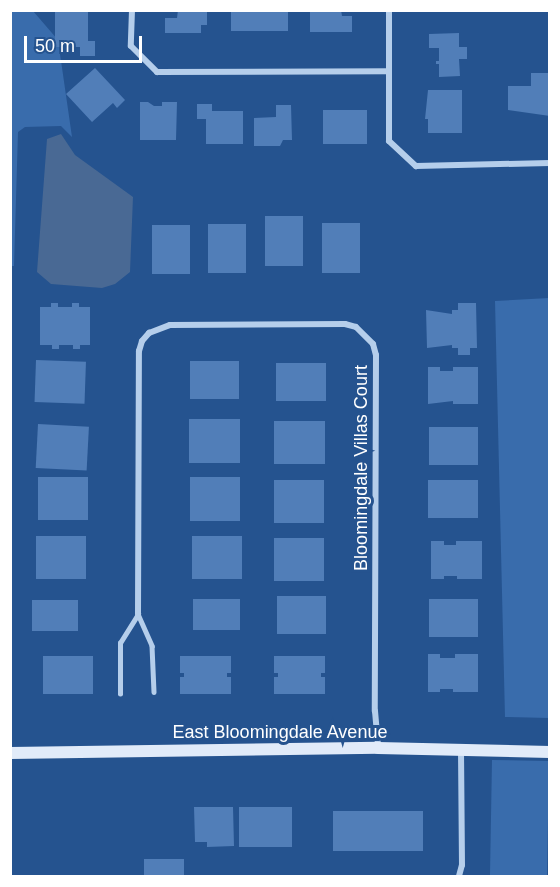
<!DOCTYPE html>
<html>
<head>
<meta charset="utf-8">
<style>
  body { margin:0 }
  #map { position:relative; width:560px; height:887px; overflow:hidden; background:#25538f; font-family:Helvetica,sans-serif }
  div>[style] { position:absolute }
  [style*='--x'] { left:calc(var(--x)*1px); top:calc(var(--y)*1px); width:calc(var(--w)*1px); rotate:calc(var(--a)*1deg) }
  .green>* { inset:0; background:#396cac; transform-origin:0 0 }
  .water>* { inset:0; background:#496994 }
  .building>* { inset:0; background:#517eb8; transform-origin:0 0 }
  .lane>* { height:4.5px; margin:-2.25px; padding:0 2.25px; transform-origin:2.25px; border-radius:2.25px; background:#b5ceeb }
  .street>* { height:6px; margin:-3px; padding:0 3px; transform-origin:3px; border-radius:3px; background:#b5ceeb }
  .secondary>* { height:12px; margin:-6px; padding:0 6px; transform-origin:6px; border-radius:6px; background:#e1ebf9 }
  span { translate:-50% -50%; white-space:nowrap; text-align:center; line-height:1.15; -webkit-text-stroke:6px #25538f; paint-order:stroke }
  .street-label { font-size:18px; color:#fff }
  .frame { position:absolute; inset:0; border:12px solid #fff; pointer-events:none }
  .scale { position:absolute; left:24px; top:36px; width:118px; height:27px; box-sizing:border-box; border:3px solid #fff; border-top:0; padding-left:8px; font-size:18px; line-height:21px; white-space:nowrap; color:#fff; -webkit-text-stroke:4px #25538f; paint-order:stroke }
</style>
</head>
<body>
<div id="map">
  <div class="green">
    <div style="clip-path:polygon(10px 11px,33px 11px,58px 40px,72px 137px,61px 126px,25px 127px,18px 132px,14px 266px,10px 266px)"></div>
    <div style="clip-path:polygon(549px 298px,549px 718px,505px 717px,495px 301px)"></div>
    <div style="left:492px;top:760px;width:57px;height:116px;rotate:1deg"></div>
  </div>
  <div class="water">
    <div style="clip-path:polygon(61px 134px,75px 155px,133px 197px,130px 272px,115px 284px,102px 288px,51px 284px,37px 272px,47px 139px)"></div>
  </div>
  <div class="building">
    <div style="clip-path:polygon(55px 10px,88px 10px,88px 41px,95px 41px,95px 56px,80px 56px,80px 47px,55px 47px)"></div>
    <div style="clip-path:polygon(178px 10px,207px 10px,207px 25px,201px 25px,201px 33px,165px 33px,165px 18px,177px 18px)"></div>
    <div style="left:231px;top:10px;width:57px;height:21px"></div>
    <div style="clip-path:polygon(310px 10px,341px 10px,342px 16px,352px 16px,352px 32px,310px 32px)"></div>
    <div style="clip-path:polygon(459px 33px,459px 47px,467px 47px,467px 59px,459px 59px,460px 76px,439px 77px,439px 64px,436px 64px,436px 61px,439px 61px,439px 48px,429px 48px,429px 34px)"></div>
    <div style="clip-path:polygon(95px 68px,125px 100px,117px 108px,113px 103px,92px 122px,66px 94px)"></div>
    <div style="clip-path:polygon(531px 73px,550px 73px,550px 116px,508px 110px,508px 86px,531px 86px)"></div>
    <div style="clip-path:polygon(428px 90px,462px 90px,462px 133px,428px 133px,428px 119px,425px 119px)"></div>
    <div style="clip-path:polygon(140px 102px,148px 102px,154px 106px,162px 106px,162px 102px,177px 102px,176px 140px,140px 140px)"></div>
    <div style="clip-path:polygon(197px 104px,212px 104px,212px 111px,243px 111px,243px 144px,206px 144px,206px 119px,197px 119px)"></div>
    <div style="clip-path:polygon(276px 105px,291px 105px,292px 140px,283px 140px,280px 146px,254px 146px,254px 118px,276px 117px)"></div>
    <div style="left:323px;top:110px;width:44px;height:34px"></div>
    <div style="left:265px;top:216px;width:38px;height:50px"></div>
    <div style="left:322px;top:223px;width:38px;height:50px"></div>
    <div style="left:208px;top:224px;width:38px;height:49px"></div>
    <div style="left:152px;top:225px;width:38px;height:49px"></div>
    <div style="clip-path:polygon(51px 303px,58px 303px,58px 307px,72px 307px,72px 303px,79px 303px,79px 307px,90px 307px,90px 345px,80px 345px,80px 349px,73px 349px,73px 345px,59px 345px,59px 349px,52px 349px,52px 345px,40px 345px,40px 307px,51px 307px)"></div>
    <div style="clip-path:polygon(458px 303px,476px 303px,477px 348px,470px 348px,470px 355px,458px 355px,458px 348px,452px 348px,452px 345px,427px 348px,426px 310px,452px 314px,452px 310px,458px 310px)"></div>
    <div style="left:36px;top:360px;width:50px;height:42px;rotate:2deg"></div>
    <div style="left:190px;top:361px;width:49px;height:38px"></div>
    <div style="left:276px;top:363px;width:50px;height:38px"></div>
    <div style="clip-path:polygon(428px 367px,440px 367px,440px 371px,453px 371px,453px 367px,478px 367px,478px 404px,453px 404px,453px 401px,428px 404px)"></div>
    <div style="left:240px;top:419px;width:44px;height:51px;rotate:90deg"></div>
    <div style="left:274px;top:421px;width:51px;height:43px"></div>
    <div style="left:38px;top:424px;width:51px;height:44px;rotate:3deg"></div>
    <div style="left:429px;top:427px;width:49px;height:38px"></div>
    <div style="left:38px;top:477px;width:50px;height:43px"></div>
    <div style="left:190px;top:477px;width:50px;height:44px"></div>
    <div style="left:274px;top:480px;width:50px;height:43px"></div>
    <div style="left:428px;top:480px;width:50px;height:38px"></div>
    <div style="left:36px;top:536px;width:50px;height:43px"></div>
    <div style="left:192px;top:536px;width:50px;height:43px"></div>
    <div style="left:274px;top:538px;width:50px;height:43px"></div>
    <div style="clip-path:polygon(431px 541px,444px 541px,444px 545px,456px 545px,456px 541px,482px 541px,482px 579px,457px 579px,457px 576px,444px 576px,444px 579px,431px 579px)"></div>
    <div style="left:277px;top:596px;width:49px;height:38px"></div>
    <div style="left:193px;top:599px;width:47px;height:31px"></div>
    <div style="left:429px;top:599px;width:49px;height:38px"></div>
    <div style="left:78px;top:600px;width:31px;height:46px;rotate:90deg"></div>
    <div style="clip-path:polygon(428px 654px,440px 654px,440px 658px,455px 658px,455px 654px,478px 654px,478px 692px,453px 692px,453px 689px,440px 689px,440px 692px,428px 692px)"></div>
    <div style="left:43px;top:656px;width:50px;height:38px"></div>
    <div style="clip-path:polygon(180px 656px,231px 656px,231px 673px,227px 673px,227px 677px,231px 677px,231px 694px,180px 694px,180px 677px,184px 677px,184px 673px,180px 673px)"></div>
    <div style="clip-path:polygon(274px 656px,325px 656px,325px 673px,321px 673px,321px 677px,325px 677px,325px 694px,274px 694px,274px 677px,278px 677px,278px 673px,274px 673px)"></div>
    <div style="clip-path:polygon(194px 807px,233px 807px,234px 846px,207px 847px,207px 842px,195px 842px)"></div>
    <div style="left:292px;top:807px;width:40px;height:53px;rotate:90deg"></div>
    <div style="left:423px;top:811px;width:40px;height:90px;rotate:90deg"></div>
    <div style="left:184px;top:859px;width:17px;height:40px;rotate:90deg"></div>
  </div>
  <div class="lane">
    <div style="--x:138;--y:614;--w:35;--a:66"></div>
    <div style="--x:152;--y:646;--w:46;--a:87.5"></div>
    <div style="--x:120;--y:694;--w:51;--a:-90"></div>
    <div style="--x:120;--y:643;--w:34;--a:-58"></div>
  </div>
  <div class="street">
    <div style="--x:132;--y:10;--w:36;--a:92"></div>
    <div style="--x:131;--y:46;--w:37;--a:45"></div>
    <div style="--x:157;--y:72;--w:232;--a:-0.2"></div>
    <div style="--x:389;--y:71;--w:61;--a:-90"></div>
    <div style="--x:389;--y:71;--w:70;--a:90"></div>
    <div style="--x:389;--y:141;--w:37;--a:43"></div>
    <div style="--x:416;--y:166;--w:134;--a:-1.3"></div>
    <div style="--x:138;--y:614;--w:263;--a:-89.8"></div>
    <div style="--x:139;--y:351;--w:10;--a:-73"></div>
    <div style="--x:142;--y:341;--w:11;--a:-49"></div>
    <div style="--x:149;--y:333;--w:22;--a:-21"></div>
    <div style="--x:170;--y:325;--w:175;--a:-0.3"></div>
    <div style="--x:345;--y:324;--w:11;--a:15"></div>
    <div style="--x:356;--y:327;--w:24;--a:45"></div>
    <div style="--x:373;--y:344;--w:11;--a:75"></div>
    <div style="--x:376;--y:355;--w:356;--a:90.2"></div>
    <div style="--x:375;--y:711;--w:37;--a:85"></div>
    <div style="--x:459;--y:876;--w:11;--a:-75"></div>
    <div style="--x:462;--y:865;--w:115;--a:-90.5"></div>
  </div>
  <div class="secondary">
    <div style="--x:10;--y:753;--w:368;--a:-0.8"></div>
    <div style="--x:378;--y:748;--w:172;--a:1.3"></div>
  </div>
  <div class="street-label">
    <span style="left:361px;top:468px;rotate:-90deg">Bloomingdale Villas Court</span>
    <span style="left:280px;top:732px">East Bloomingdale Avenue</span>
  </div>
  <div class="frame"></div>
  <div class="scale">50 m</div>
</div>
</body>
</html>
